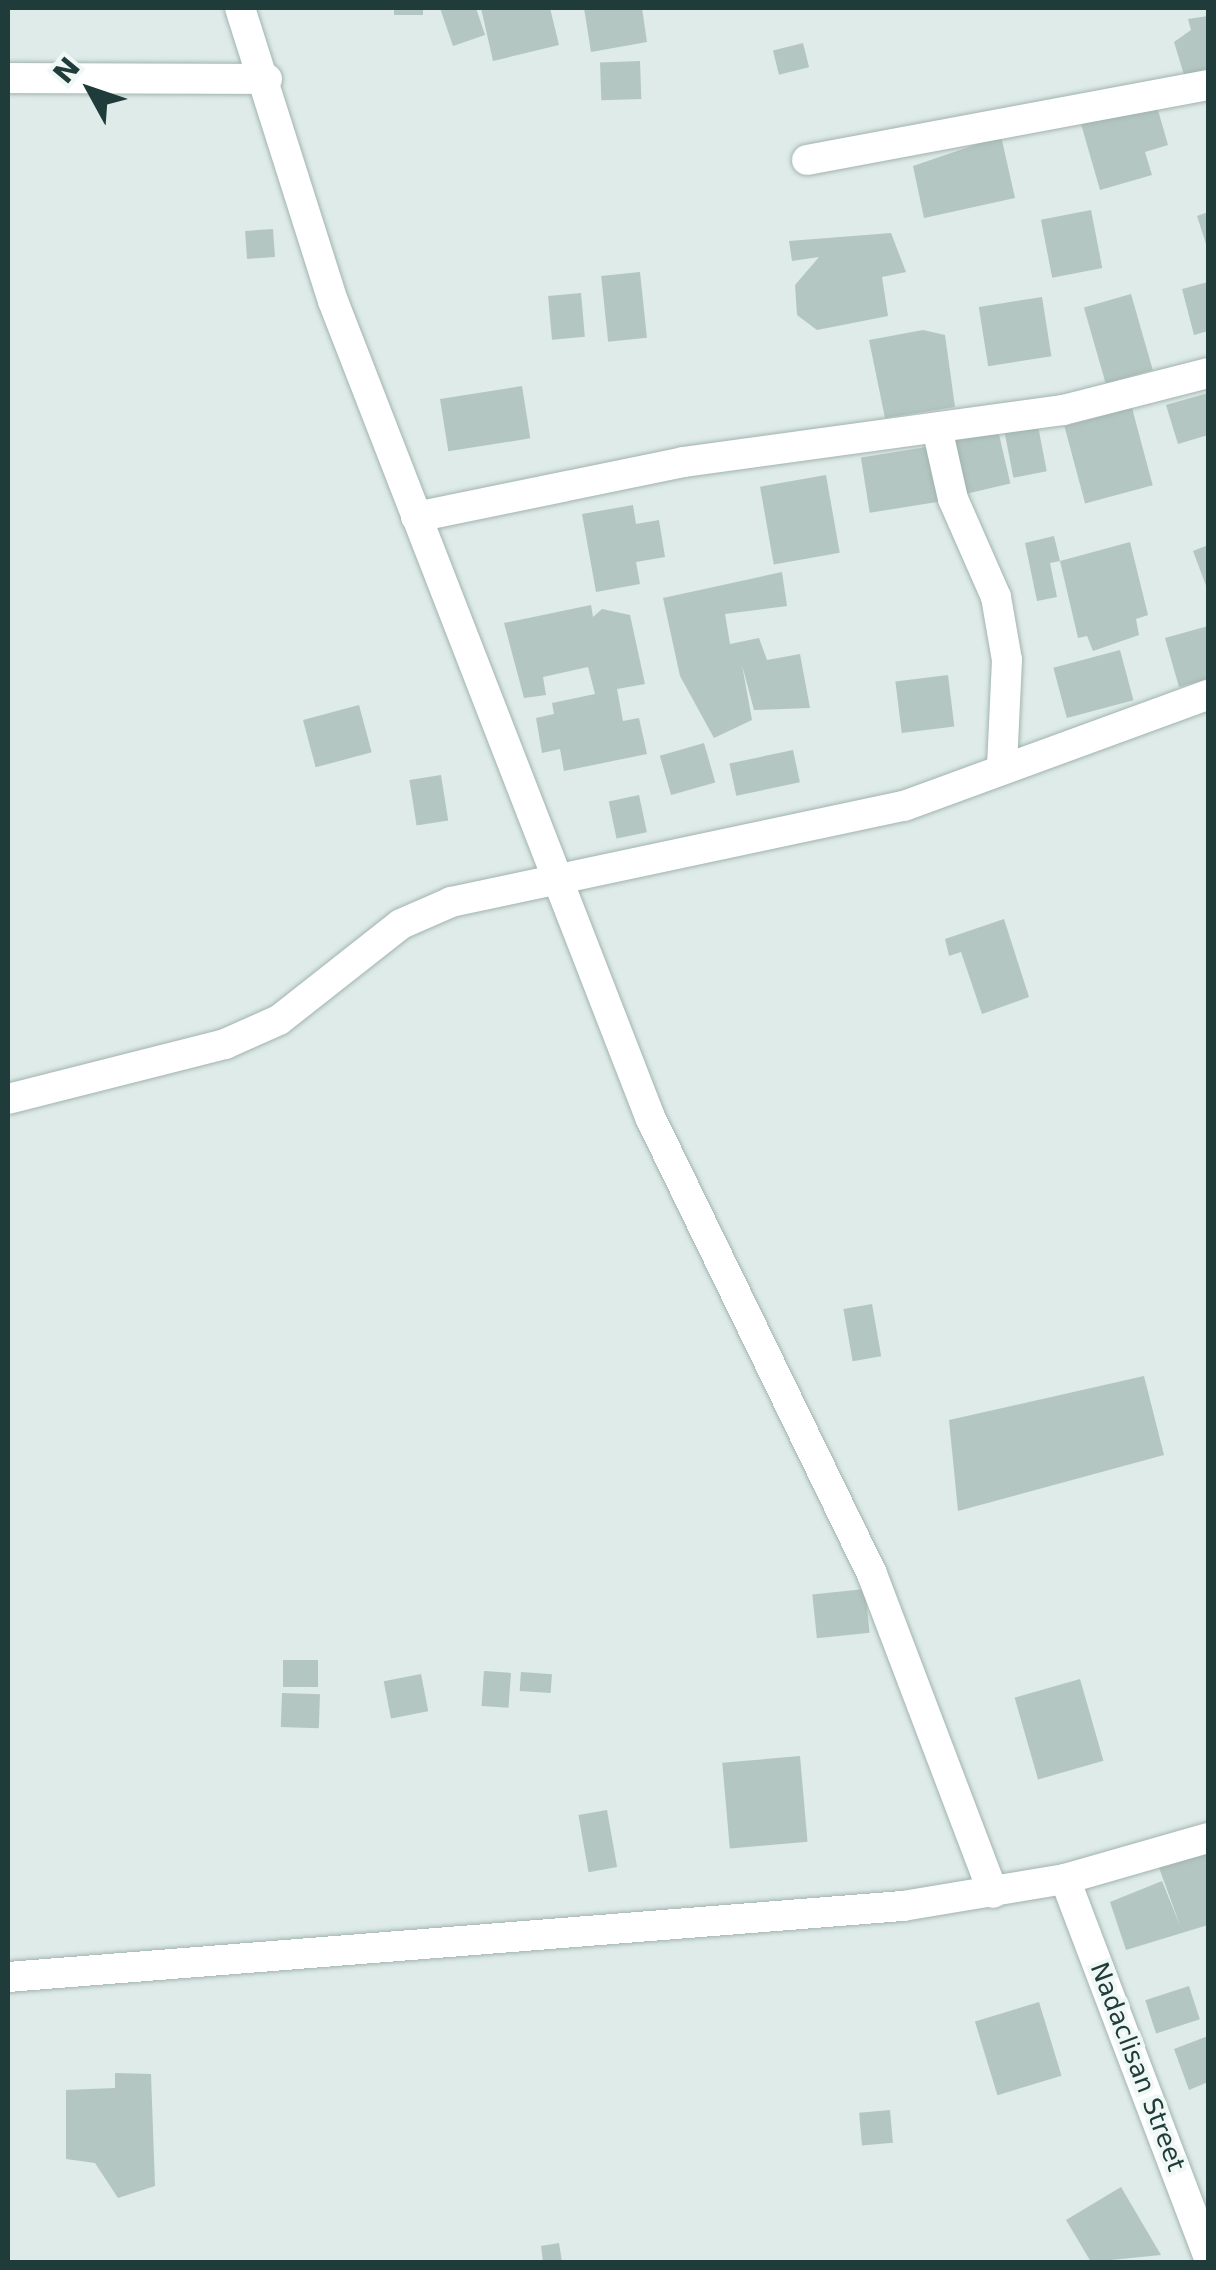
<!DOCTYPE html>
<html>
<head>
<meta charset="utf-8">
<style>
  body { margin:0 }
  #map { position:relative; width:1216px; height:2270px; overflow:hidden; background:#deebe8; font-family:"DejaVu Sans",sans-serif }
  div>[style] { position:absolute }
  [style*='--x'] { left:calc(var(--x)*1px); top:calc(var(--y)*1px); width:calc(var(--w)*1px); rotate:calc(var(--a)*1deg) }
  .building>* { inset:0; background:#b4c6c1; transform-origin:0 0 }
  .roads { filter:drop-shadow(0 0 2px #a1b3b0) drop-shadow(0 0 2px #a1b3b0) }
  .minor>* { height:30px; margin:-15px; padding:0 15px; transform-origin:15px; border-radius:15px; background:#fff }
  span { translate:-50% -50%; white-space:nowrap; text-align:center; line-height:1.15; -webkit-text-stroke:8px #eff8f5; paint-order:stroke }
  .street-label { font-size:25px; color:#1f3c3a }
  .frame { position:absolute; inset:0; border:10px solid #1f3c3a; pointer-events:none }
  .north { position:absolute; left:40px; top:40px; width:100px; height:100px; -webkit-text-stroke:8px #eff8f5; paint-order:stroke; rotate:310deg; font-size:28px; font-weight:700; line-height:40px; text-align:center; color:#1f3c3a }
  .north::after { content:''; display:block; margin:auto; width:35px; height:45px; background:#1f3c3a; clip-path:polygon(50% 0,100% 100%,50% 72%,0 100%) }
</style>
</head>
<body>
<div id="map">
  <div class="building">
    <div style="left:394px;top:8px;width:29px;height:7px"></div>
    <div style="clip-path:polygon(440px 8px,476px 8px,485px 35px,453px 46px)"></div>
    <div style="clip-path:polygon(481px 8px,550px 8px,559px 45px,493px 61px)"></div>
    <div style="clip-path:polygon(584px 8px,642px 8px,647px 42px,591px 52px)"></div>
    <div style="clip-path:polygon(1208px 16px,1208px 76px,1185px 78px,1174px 42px,1191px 30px,1188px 19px)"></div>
    <div style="left:803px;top:43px;width:25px;height:31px;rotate:76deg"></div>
    <div style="left:640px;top:61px;width:38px;height:40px;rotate:88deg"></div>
    <div style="clip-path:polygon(1156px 103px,1168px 145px,1145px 152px,1152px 175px,1100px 190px,1081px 124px)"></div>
    <div style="clip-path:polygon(1001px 136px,1015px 198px,924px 218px,913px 166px)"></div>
    <div style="left:1091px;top:210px;width:59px;height:51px;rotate:79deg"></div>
    <div style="clip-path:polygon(1208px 212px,1208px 250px,1197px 216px)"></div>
    <div style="left:273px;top:229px;width:28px;height:28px;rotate:86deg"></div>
    <div style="clip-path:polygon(891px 233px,906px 272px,882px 277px,888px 316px,817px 330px,797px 315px,795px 285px,819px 257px,792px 261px,789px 241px)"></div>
    <div style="left:640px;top:272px;width:66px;height:39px;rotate:84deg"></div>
    <div style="clip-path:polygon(1208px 282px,1208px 331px,1194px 335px,1182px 289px)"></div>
    <div style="left:581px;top:293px;width:44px;height:33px;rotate:85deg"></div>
    <div style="left:1131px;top:294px;width:79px;height:49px;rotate:74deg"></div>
    <div style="left:1042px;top:297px;width:60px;height:64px;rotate:81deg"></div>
    <div style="clip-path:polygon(923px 330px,945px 335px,955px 407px,885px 418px,869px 340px)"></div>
    <div style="left:522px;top:386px;width:53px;height:83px;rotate:81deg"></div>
    <div style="clip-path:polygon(1208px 393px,1208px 435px,1178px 444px,1166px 405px)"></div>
    <div style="left:1132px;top:408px;width:80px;height:70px;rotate:75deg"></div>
    <div style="left:1038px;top:426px;width:46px;height:34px;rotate:79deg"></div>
    <div style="left:998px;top:430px;width:55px;height:45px;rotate:77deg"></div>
    <div style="left:933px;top:446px;width:56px;height:73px;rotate:81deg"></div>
    <div style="left:826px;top:475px;width:79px;height:67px;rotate:80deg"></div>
    <div style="clip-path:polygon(633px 505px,636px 524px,659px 520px,665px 557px,636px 562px,640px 584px,596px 592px,582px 514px)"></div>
    <div style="clip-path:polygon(1054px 536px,1060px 561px,1130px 542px,1148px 615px,1136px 619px,1139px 635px,1093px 651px,1087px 636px,1078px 638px,1060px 561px,1050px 563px,1057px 597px,1037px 601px,1025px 543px)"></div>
    <div style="clip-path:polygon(1208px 545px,1208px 591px,1193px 551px)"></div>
    <div style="clip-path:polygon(782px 572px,787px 606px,725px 614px,730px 644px,759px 638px,767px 660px,800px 654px,810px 708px,754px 710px,742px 665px,752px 720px,714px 738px,680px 676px,663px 598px)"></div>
    <div style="clip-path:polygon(591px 605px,593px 617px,602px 609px,630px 615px,645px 684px,617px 689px,623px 721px,639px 718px,647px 754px,564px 771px,560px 749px,542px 753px,536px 718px,554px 714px,552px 703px,595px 694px,588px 667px,543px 677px,546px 695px,524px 698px,504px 623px)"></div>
    <div style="clip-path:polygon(1208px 626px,1208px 679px,1179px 687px,1165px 638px)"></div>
    <div style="left:1120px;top:650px;width:52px;height:69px;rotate:75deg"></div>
    <div style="left:948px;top:675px;width:52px;height:53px;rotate:83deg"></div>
    <div style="left:359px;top:705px;width:49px;height:58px;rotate:75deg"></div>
    <div style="left:704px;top:743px;width:41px;height:46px;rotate:74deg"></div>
    <div style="left:793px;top:750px;width:33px;height:65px;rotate:78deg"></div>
    <div style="left:441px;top:775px;width:46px;height:32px;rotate:81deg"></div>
    <div style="left:639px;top:795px;width:38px;height:31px;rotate:78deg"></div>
    <div style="clip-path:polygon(1004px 919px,1029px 997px,982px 1014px,961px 952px,949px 956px,945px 939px)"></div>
    <div style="left:872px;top:1304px;width:53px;height:29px;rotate:80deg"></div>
    <div style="clip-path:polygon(1144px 1376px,1164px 1455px,958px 1511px,949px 1420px)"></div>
    <div style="left:865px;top:1589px;width:44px;height:53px;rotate:84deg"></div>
    <div style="left:283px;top:1660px;width:35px;height:27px"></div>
    <div style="left:484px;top:1671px;width:27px;height:35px;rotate:4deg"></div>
    <div style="left:521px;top:1672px;width:31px;height:19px;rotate:4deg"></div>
    <div style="left:421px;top:1674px;width:38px;height:38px;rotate:79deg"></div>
    <div style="left:1080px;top:1679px;width:85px;height:68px;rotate:74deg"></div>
    <div style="left:282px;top:1693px;width:38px;height:34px;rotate:2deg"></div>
    <div style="left:800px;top:1756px;width:86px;height:78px;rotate:85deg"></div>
    <div style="left:607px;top:1810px;width:58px;height:29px;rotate:80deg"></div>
    <div style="clip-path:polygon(1208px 1849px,1208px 1925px,1126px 1950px,1110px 1902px,1162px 1881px,1181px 1928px,1158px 1865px)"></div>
    <div style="left:1189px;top:1986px;width:35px;height:46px;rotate:72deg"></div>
    <div style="left:1039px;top:2002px;width:77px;height:67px;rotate:73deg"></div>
    <div style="clip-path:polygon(1208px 2036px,1208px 2082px,1189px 2090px,1174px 2049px)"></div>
    <div style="clip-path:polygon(115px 2073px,151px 2074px,155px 2186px,118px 2198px,95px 2163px,66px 2159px,66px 2090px,115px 2088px)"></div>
    <div style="left:890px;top:2110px;width:33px;height:31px;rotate:85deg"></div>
    <div style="clip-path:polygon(1121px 2187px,1161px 2255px,1091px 2262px,1066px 2220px)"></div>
    <div style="clip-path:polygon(559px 2243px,562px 2262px,543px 2262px,541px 2246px)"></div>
  </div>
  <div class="roads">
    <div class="minor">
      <div style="--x:240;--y:8;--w:307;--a:72.4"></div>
      <div style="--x:333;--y:301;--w:875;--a:68.77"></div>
      <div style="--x:650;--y:1117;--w:508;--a:64.09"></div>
      <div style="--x:872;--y:1574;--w:341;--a:69.2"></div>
      <div style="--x:8;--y:78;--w:259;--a:0.2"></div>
      <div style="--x:807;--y:160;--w:408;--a:-10.6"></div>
      <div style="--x:937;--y:428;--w:73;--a:77.3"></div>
      <div style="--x:953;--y:499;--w:107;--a:66.3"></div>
      <div style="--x:996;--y:597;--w:64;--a:80.1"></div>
      <div style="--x:1007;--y:660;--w:108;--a:92.7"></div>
      <div style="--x:416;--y:517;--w:273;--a:-11.6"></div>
      <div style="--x:683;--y:462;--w:384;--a:-7.8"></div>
      <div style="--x:1063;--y:410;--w:150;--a:-14.3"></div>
      <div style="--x:8;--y:1099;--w:224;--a:-14.2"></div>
      <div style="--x:225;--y:1044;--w:59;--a:-24"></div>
      <div style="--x:279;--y:1020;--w:155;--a:-38.2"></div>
      <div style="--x:401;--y:924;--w:55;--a:-23.7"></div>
      <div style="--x:451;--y:902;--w:463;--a:-12"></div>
      <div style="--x:904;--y:806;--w:324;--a:-20.1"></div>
      <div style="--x:1065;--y:1879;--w:403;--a:69.2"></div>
      <div style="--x:8;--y:1977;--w:898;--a:-4.54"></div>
      <div style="--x:903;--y:1906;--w:164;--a:-9.5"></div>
      <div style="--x:1065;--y:1879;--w:149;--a:-16"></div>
    </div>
  </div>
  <div class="street-label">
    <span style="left:1137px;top:2067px;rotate:69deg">Nadaclisan Street</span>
  </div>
  <div class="frame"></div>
  <div class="north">N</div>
</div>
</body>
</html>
